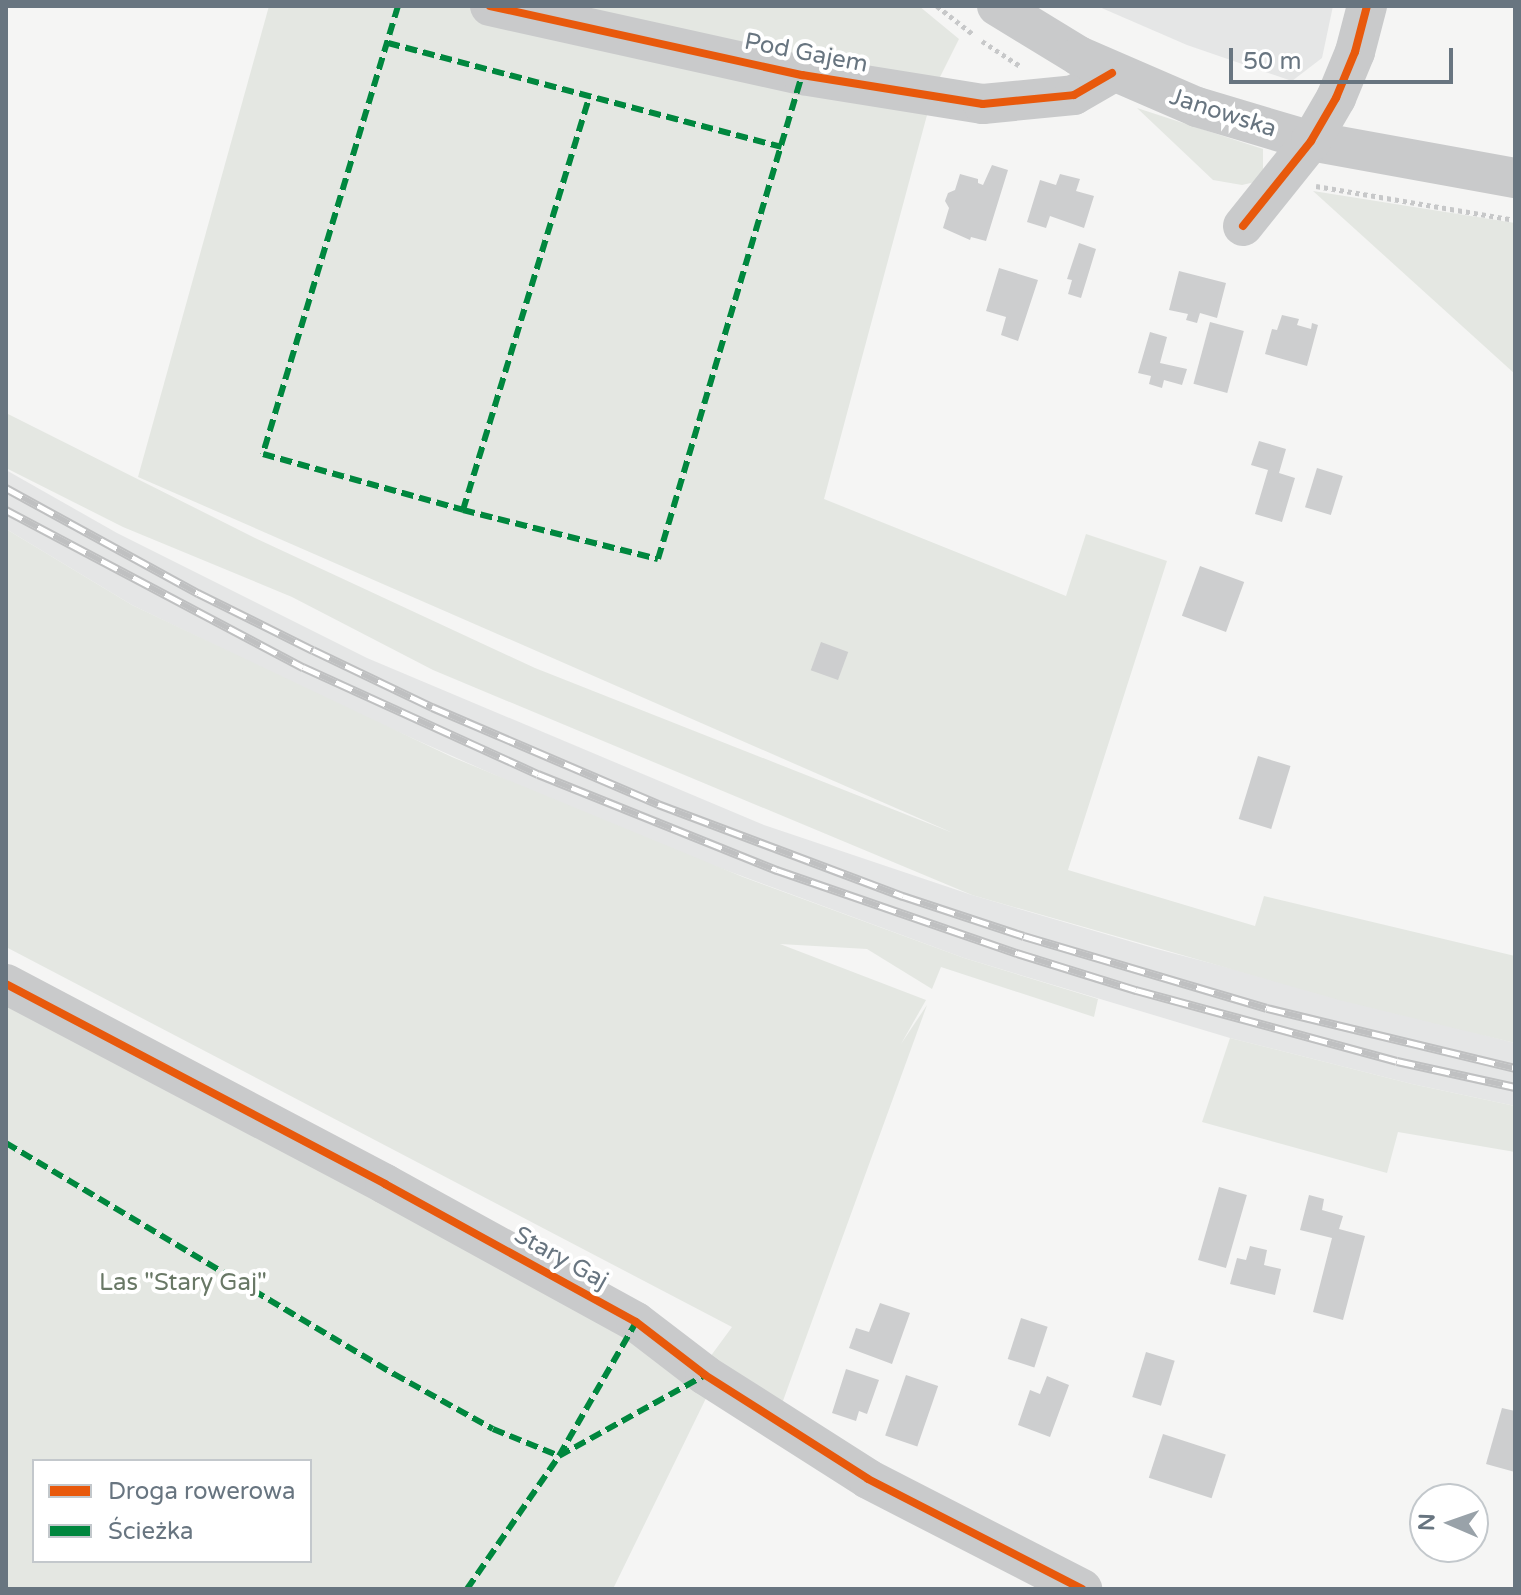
<!DOCTYPE html>
<html>
<head>
<meta charset="utf-8">
<style>
  body { margin:0 }
  #map { position:relative; width:1521px; height:1595px; overflow:hidden; background:#f5f5f4; font-family:"Varela Round",sans-serif }
  div>[style] { position:absolute }
  [style*='--x'] { left:calc(var(--x)*1px); top:calc(var(--y)*1px); width:calc(var(--w)*1px); rotate:calc(var(--a)*1deg) }
  .built>* { inset:0; background:#e5e6e6 }
  .green>* { inset:0; background:#e4e7e2 }
  .building>* { inset:0; background:#cdcecf; transform-origin:0 0 }
  .path>* { height:5px; margin-top:-2.5px; transform-origin:0; background:repeating-linear-gradient(90deg,#c7c8c9 0 4px,transparent 0 8px) }
  .minor>* { height:40px; margin:-20px; padding:0 20px; transform-origin:20px; border-radius:20px; background:#c9cacb }
  .rail>* { height:9px; margin-top:-4.5px; transform-origin:0; background:repeating-linear-gradient(90deg,#fff 0 18px,#bfc0c1 0 36px); box-sizing:border-box; border-block:2px solid #bfc0c1 }
  .quiet>* { height:6px; margin-top:-3px; transform-origin:0; background:repeating-linear-gradient(90deg,#00873e 0 12px,transparent 0 18px) }
  .cycleway>* { height:8px; margin:-4px; padding:0 4px; transform-origin:4px; border-radius:4px; background:#e8590c }
  span { translate:-50% -50%; white-space:nowrap; text-align:center; line-height:1.15; -webkit-text-stroke:8px #fff; paint-order:stroke }
  .street-label { font-size:24px; color:#687580 }
  .park-label { font-size:24px; color:#697866 }
  .frame { position:absolute; inset:0; border:8px solid #687580; pointer-events:none }
  .legend { position:absolute; left:32px; top:1459px; width:280px; height:104px; box-sizing:border-box; background:#fff; border:2px solid #c3c8cc; margin:0; padding:10px 14px; list-style:none; font-size:24px; color:#687580 }
  .legend li { display:flex; align-items:center; gap:16px; height:40px }
  .legend b { width:40px; border:2px solid #c3c8cc }
  .north { position:absolute; left:1409px; top:1483px; width:80px; height:80px; box-sizing:border-box; background:#fff; border:2px solid #c3c8cc; border-radius:50%; rotate:272deg; font-size:22px; font-weight:700; line-height:32px; text-align:center; color:#687580 }
  .north::after { content:''; display:block; margin:auto; width:28px; height:36px; background:#99a2a9; clip-path:polygon(50% 0,100% 100%,50% 72%,0 100%) }
  .scale { position:absolute; left:1229px; top:48px; width:224px; height:36px; box-sizing:border-box; border:4px solid #687580; border-top:0; padding-left:10px; font-size:24px; line-height:28px; white-space:nowrap; color:#687580; -webkit-text-stroke:6px #fff; paint-order:stroke }
</style>
</head>
<body>
<div id="map">
  <div class="built">
    <div style="clip-path:polygon(1097px 6px,1333px 6px,1322px 58px,1292px 81px,1187px 45px)"></div>
    <div style="clip-path:polygon(6px 470px,117px 533px,367px 658px,764px 825px,972px 895px,1153px 948px,1515px 1043px,1515px 1106px,1412px 1084px,1230px 1038px,964px 958px,674px 851px,542px 796px,349px 710px,132px 605px,6px 529px)"></div>
  </div>
  <div class="green">
    <div style="clip-path:polygon(269px 6px,919px 6px,959px 39px,934px 89px,824px 499px,1066px 596px,1086px 534px,1167px 561px,1068px 870px,1255px 926px,1264px 896px,1515px 956px,1515px 1043px,1339px 1000px,972px 895px,433px 670px,292px 597px,123px 527px,6px 468px,6px 413px,255px 538px,535px 668px,953px 833px,138px 477px)"></div>
    <div style="clip-path:polygon(1137px 108px,1263px 149px,1263px 172px,1255px 182px,1242px 185px,1213px 180px)"></div>
    <div style="clip-path:polygon(1313px 191px,1515px 223px,1515px 374px)"></div>
    <div style="clip-path:polygon(6px 529px,132px 605px,452px 757px,743px 877px,964px 958px,1098px 999px,1094px 1017px,941px 967px,932px 989px,867px 949px,780px 944px,926px 1000px,901px 1044px,927px 1005px,780px 1409px,710px 1357px,732px 1327px,6px 947px)"></div>
    <div style="clip-path:polygon(evenodd,6px 991px,634px 1320px,710px 1390px,613px 1589px,6px 1589px,6px 991px,34px 1461px,310px 1461px,310px 1561px,34px 1561px,34px 1461px)"></div>
    <div style="clip-path:polygon(1230px 1038px,1412px 1084px,1515px 1106px,1515px 1152px,1398px 1132px,1387px 1173px,1202px 1122px)"></div>
  </div>
  <div class="building">
    <div style="clip-path:polygon(992px 165px,1008px 170px,986px 241px,971px 237px,970px 240px,943px 228px,949px 208px,945px 201px,948px 193px,955px 190px,960px 174px,978px 179px,978px 183px,983px 185px)"></div>
    <div style="clip-path:polygon(1060px 174px,1080px 179px,1076px 191px,1094px 196px,1084px 228px,1050px 216px,1046px 228px,1027px 222px,1040px 180px,1056px 185px)"></div>
    <div style="clip-path:polygon(1079px 243px,1096px 249px,1081px 298px,1068px 294px,1072px 280px,1067px 279px)"></div>
    <div style="clip-path:polygon(999px 268px,1038px 280px,1018px 341px,1001px 335px,1006px 317px,986px 311px)"></div>
    <div style="clip-path:polygon(1179px 271px,1226px 283px,1217px 318px,1200px 313px,1197px 323px,1186px 320px,1188px 314px,1169px 310px)"></div>
    <div style="clip-path:polygon(1282px 315px,1299px 319px,1297px 325px,1311px 329px,1312px 323px,1318px 325px,1307px 366px,1265px 354px,1272px 329px,1277px 330px)"></div>
    <div style="left:1210px;top:322px;width:35px;height:64px;rotate:15deg"></div>
    <div style="clip-path:polygon(1150px 332px,1167px 337px,1160px 363px,1187px 369px,1182px 385px,1164px 380px,1162px 388px,1149px 384px,1151px 376px,1138px 373px)"></div>
    <div style="clip-path:polygon(1259px 441px,1286px 449px,1279px 473px,1295px 478px,1282px 522px,1255px 514px,1268px 470px,1251px 465px)"></div>
    <div style="left:1317px;top:468px;width:27px;height:41px;rotate:17deg"></div>
    <div style="left:1200px;top:566px;width:47px;height:53px;rotate:20deg"></div>
    <div style="left:821px;top:642px;width:29px;height:30px;rotate:20deg"></div>
    <div style="left:1258px;top:756px;width:34px;height:66px;rotate:17deg"></div>
    <div style="left:1219px;top:1187px;width:29px;height:76px;rotate:16deg"></div>
    <div style="clip-path:polygon(1309px 1195px,1324px 1199px,1322px 1210px,1343px 1216px,1339px 1229px,1365px 1236px,1343px 1320px,1313px 1312px,1332px 1238px,1300px 1230px)"></div>
    <div style="clip-path:polygon(1250px 1246px,1267px 1250px,1264px 1265px,1281px 1269px,1275px 1295px,1230px 1284px,1237px 1258px,1246px 1260px)"></div>
    <div style="clip-path:polygon(880px 1303px,910px 1313px,892px 1364px,849px 1348px,856px 1328px,869px 1332px)"></div>
    <div style="left:1021px;top:1318px;width:28px;height:43px;rotate:18deg"></div>
    <div style="left:1146px;top:1352px;width:30px;height:47px;rotate:17deg"></div>
    <div style="clip-path:polygon(846px 1369px,879px 1380px,867px 1414px,859px 1411px,856px 1421px,832px 1413px)"></div>
    <div style="left:906px;top:1375px;width:34px;height:64px;rotate:19deg"></div>
    <div style="clip-path:polygon(1047px 1376px,1069px 1385px,1050px 1437px,1018px 1425px,1030px 1390px,1040px 1394px)"></div>
    <div style="clip-path:polygon(1502px 1408px,1515px 1411px,1515px 1472px,1486px 1464px)"></div>
    <div style="left:1163px;top:1434px;width:66px;height:46px;rotate:18deg"></div>
  </div>
  <div class="path">
    <div style="--x:937;--y:6;--w:47;--a:38.1"></div>
    <div style="--x:982;--y:41;--w:45;--a:33.3"></div>
    <div style="--x:1316;--y:186;--w:202;--a:9.7"></div>
  </div>
  <div class="minor">
    <div style="--x:490;--y:6;--w:320;--a:12.5"></div>
    <div style="--x:802;--y:75;--w:183;--a:9.1"></div>
    <div style="--x:983;--y:104;--w:91;--a:-5.6"></div>
    <div style="--x:1074;--y:95;--w:44;--a:-30.1"></div>
    <div style="--x:997;--y:6;--w:96;--a:31.4"></div>
    <div style="--x:1079;--y:56;--w:129;--a:23.4"></div>
    <div style="--x:1197;--y:107;--w:119;--a:16.6"></div>
    <div style="--x:1311;--y:141;--w:207;--a:10.3"></div>
    <div style="--x:1243;--y:226;--w:109;--a:-51.3"></div>
    <div style="--x:1311;--y:141;--w:50;--a:-59.8"></div>
    <div style="--x:1336;--y:98;--w:50;--a:-67.6"></div>
    <div style="--x:1355;--y:52;--w:48;--a:-75.4"></div>
    <div style="--x:6;--y:984;--w:429;--a:27.8"></div>
    <div style="--x:385;--y:1184;--w:286;--a:28.8"></div>
    <div style="--x:636;--y:1322;--w:87;--a:37.5"></div>
    <div style="--x:705;--y:1375;--w:193;--a:32.5"></div>
    <div style="--x:868;--y:1479;--w:241;--a:27.2"></div>
  </div>
  <div class="rail">
    <div style="--x:6;--y:488;--w:219;--a:28.7"></div>
    <div style="--x:198;--y:593;--w:128;--a:26.4"></div>
    <div style="--x:313;--y:650;--w:132;--a:25.6"></div>
    <div style="--x:432;--y:707;--w:246;--a:23.2"></div>
    <div style="--x:658;--y:804;--w:262;--a:20.6"></div>
    <div style="--x:903;--y:896;--w:127;--a:18.3"></div>
    <div style="--x:1024;--y:936;--w:253;--a:16.5"></div>
    <div style="--x:1267;--y:1008;--w:255;--a:13.6"></div>
    <div style="--x:6;--y:510;--w:336;--a:27.9"></div>
    <div style="--x:303;--y:667;--w:258;--a:24.5"></div>
    <div style="--x:538;--y:774;--w:258;--a:21.9"></div>
    <div style="--x:777;--y:870;--w:254;--a:19.1"></div>
    <div style="--x:1017;--y:953;--w:125;--a:17.3"></div>
    <div style="--x:1136;--y:990;--w:270;--a:15.2"></div>
    <div style="--x:1397;--y:1061;--w:121;--a:12.4"></div>
  </div>
  <div class="quiet">
    <div style="--x:398;--y:6;--w:468;--a:106.8"></div>
    <div style="--x:263;--y:454;--w:208;--a:15.6"></div>
    <div style="--x:463;--y:510;--w:201;--a:14.1"></div>
    <div style="--x:658;--y:559;--w:505;--a:-73.43"></div>
    <div style="--x:388;--y:43;--w:407;--a:14.8"></div>
    <div style="--x:463;--y:510;--w:430;--a:-73"></div>
    <div style="--x:6;--y:1143;--w:452;--a:30.8"></div>
    <div style="--x:394;--y:1374;--w:113;--a:29.1"></div>
    <div style="--x:493;--y:1429;--w:71;--a:22.2"></div>
    <div style="--x:559;--y:1456;--w:167;--a:-29"></div>
    <div style="--x:467;--y:1589;--w:162;--a:-55.3"></div>
    <div style="--x:559;--y:1456;--w:155;--a:-60.1"></div>
  </div>
  <div class="cycleway">
    <div style="--x:490;--y:6;--w:320;--a:12.5"></div>
    <div style="--x:802;--y:75;--w:183;--a:9.1"></div>
    <div style="--x:983;--y:104;--w:91;--a:-5.6"></div>
    <div style="--x:1074;--y:95;--w:44;--a:-30.1"></div>
    <div style="--x:1243;--y:226;--w:109;--a:-51.3"></div>
    <div style="--x:1311;--y:141;--w:50;--a:-59.8"></div>
    <div style="--x:1336;--y:98;--w:50;--a:-67.6"></div>
    <div style="--x:1355;--y:52;--w:48;--a:-75.4"></div>
    <div style="--x:6;--y:984;--w:429;--a:27.8"></div>
    <div style="--x:385;--y:1184;--w:286;--a:28.8"></div>
    <div style="--x:636;--y:1322;--w:87;--a:37.5"></div>
    <div style="--x:705;--y:1375;--w:193;--a:32.5"></div>
    <div style="--x:868;--y:1479;--w:241;--a:27.2"></div>
  </div>
  <div class="street-label">
    <span style="left:806px;top:53px;rotate:11deg">Pod Gajem</span>
    <span style="left:1223px;top:113px;rotate:18deg">Janowska</span>
    <span style="left:561px;top:1258px;rotate:29deg">Stary Gaj</span>
  </div>
  <div class="park-label">
    <span style="left:183px;top:1283px">Las "Stary Gaj"</span>
  </div>
  <div class="frame"></div>
  <ul class="legend">
  <li><b style="height:10px;background:#e8590c"></b>Droga rowerowa</li>
  <li><b style="height:10px;background:#00873e"></b>Ścieżka</li>
  </ul>
  <div class="north">N</div>
  <div class="scale">50 m</div>
</div>
</body>
</html>
